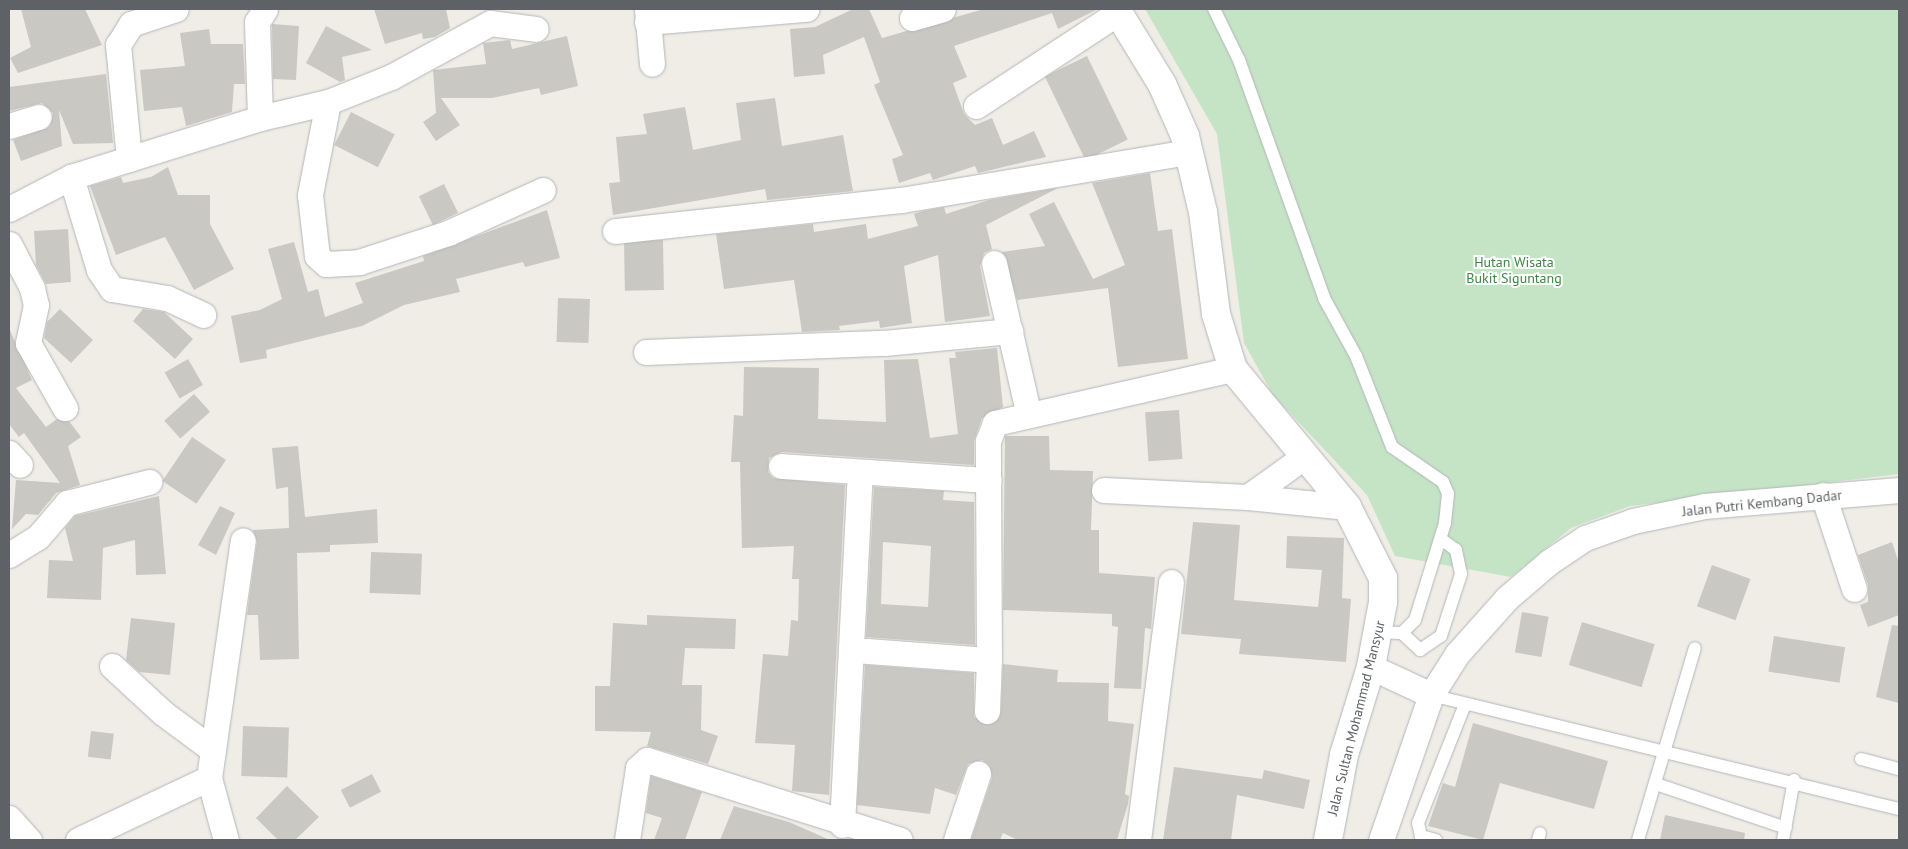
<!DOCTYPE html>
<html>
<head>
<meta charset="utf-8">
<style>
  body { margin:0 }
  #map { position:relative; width:1908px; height:849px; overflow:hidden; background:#efede6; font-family:"PT Sans",sans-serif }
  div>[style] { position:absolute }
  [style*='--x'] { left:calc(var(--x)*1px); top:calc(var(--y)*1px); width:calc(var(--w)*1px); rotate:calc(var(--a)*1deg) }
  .green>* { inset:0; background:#c5e4c6 }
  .building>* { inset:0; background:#cac8c2; transform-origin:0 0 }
  .roads { filter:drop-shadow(0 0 1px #b3b6b9) drop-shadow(0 0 1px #b3b6b9) }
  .lane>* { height:12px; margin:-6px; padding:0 6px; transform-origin:6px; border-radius:6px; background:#fff }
  .street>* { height:25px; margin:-12.5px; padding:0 12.5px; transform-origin:12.5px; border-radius:12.5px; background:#fff }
  .secondary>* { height:28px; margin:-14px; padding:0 14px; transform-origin:14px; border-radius:14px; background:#fff }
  span { translate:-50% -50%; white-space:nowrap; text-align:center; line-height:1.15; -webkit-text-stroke:4px #fff; paint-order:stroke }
  .park-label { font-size:14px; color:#3d8543 }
  .street-label { font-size:14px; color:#5e6165 }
  .frame { position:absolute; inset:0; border:10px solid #5e6165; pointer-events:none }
</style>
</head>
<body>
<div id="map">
  <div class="green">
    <div style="clip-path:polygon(1145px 9px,1899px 9px,1899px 474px,1630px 506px,1571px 528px,1511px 577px,1395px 556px,1367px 495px,1273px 395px,1244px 343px,1217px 134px)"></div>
  </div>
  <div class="building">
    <div style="clip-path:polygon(21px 9px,85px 9px,102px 45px,18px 73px,10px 58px,31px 47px)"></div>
    <div style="clip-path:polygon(374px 9px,446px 9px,450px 28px,435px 37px,423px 39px,422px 33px,385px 44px)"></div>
    <div style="clip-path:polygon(853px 9px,869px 9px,882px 38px,984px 9px,1098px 9px,1058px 29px,1052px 13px,954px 46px,967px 77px,953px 83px,964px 114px,975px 125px,992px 118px,1003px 145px,1034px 131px,1046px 157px,978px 173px,975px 166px,933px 180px,930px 173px,899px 183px,892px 159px,903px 155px,874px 85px,880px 82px,864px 37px,823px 55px,825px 74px,794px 77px,790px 29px,815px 27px)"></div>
    <div style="clip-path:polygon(272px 24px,299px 26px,296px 80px,273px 79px)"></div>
    <div style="clip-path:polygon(326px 26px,372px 50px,342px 57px,345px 80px,340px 82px,306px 63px)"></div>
    <div style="clip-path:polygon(209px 29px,211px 44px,243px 44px,245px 84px,234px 84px,232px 112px,186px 126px,182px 107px,144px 111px,140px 70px,185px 66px,180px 33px)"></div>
    <div style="clip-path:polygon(567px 36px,578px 86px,541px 95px,539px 88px,492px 98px,441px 98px,460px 125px,436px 141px,423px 122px,436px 113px,433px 70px,486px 64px,483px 43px,510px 40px,512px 49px)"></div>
    <div style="left:1087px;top:56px;width:93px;height:47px;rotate:64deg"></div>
    <div style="clip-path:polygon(106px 74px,113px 143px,73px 144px,59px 110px,62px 146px,21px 161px,13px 140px,49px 127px,53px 113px,42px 103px,9px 111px,9px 87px)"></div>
    <div style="clip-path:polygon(775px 98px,782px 146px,843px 135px,853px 191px,767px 200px,765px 189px,613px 215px,609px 183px,620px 182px,616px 137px,647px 134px,643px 114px,685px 107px,693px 150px,741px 140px,736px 103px)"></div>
    <div style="left:351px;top:112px;width:49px;height:37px;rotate:27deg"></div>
    <div style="clip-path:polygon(168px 167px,178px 195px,210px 195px,210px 224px,234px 269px,194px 290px,165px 237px,116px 255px,90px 186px,121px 177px,123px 183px,151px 177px)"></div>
    <div style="clip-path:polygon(1150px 173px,1158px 231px,1172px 229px,1188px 359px,1118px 367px,1108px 288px,1017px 300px,1002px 252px,1045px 246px,1029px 214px,1054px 202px,1093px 279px,1125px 265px,1092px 183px)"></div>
    <div style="left:444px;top:184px;width:32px;height:28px;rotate:64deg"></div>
    <div style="clip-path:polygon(1058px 188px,986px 225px,992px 249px,984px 253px,980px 266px,990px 316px,945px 322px,938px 255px,904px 266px,912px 323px,880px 328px,879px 321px,839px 326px,840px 330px,802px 332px,794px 280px,724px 289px,716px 234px,813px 224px,814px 232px,866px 224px,868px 239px,918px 226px,914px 214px,923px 211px,944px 207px,946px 214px,989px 200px)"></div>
    <div style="clip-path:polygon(547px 210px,560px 258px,525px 267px,523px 262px,456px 279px,460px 292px,404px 305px,362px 326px,266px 350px,267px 358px,240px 363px,231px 316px,260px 310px,282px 299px,268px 249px,294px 242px,308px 292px,318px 289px,325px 317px,363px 303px,355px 283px,424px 261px,423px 256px)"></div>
    <div style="clip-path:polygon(68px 229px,71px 282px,46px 284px,36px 265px,34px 231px)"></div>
    <div style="left:663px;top:240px;width:50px;height:39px;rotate:89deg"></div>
    <div style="left:558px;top:298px;width:32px;height:44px;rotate:2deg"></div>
    <div style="clip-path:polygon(60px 309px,93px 340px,71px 363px,44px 338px,47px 322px)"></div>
    <div style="clip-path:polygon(143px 309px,164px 312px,193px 339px,175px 359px,133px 321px)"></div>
    <div style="clip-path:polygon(9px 328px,32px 380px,16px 388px,46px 427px,57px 419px,69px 421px,81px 437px,68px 446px,80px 485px,56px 493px,38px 515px,26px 514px,12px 529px,16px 480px,60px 483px,24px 433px,19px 437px,9px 424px)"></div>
    <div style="clip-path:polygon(997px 348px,1003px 407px,982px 418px,974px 441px,974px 465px,782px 452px,769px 458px,768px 472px,773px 478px,845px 485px,829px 795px,792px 791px,795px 745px,755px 743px,763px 654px,788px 656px,791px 620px,798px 621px,799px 579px,792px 579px,794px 546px,742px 548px,740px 462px,731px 462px,734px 415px,743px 416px,744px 367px,819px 368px,818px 419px,886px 422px,884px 360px,918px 359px,930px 438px,958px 434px,949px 358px,956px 358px,955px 352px)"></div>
    <div style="left:188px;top:359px;width:30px;height:27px;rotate:60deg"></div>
    <div style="left:194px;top:394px;width:24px;height:40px;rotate:48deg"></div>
    <div style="left:1179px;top:410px;width:49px;height:34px;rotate:86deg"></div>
    <div style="clip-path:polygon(1005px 436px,1049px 436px,1050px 470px,1093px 471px,1091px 530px,1099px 530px,1099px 573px,1155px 577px,1151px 629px,1145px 628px,1141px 689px,1114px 688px,1118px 627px,1112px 626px,1112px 614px,1003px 610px)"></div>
    <div style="left:192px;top:437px;width:41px;height:53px;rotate:34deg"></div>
    <div style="clip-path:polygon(298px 446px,305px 517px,377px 509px,378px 543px,330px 545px,330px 552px,297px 553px,299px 659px,260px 660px,258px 615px,247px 615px,257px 542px,253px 530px,289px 528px,288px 487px,276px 489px,272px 448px)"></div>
    <div style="clip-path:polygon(evenodd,874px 487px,944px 491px,943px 500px,974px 502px,975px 645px,866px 637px,874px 487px,883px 542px,931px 546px,928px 607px,881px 604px,883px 542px)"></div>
    <div style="clip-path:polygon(159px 496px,166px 574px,136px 575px,135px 540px,103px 548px,101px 600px,47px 598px,49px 560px,73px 561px,65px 528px,75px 516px)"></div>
    <div style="clip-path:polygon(220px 506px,235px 513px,216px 555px,198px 545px)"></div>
    <div style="clip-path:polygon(1193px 522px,1240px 525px,1234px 600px,1318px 607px,1322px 570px,1286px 568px,1287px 536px,1344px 538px,1342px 598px,1351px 599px,1346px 662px,1239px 654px,1241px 639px,1181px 634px)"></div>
    <div style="clip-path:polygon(1892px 542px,1899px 563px,1899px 615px,1868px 627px,1860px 605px,1868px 602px,1868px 585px,1858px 555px)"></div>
    <div style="left:371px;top:552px;width:51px;height:41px;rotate:2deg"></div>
    <div style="left:1712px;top:565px;width:41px;height:44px;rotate:20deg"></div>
    <div style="left:1522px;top:612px;width:27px;height:41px;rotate:10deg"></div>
    <div style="clip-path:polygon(647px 615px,736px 619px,735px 649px,685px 648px,682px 685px,702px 685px,701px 730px,718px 736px,708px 764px,647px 746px,651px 732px,595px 731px,595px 686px,610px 686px,613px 623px,647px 625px)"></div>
    <div style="clip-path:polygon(131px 618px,175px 623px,170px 675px,139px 672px,126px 660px)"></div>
    <div style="left:1582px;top:622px;width:76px;height:45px;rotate:17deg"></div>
    <div style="clip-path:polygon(1892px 625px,1899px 626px,1899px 703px,1876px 697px)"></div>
    <div style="left:1774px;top:636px;width:72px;height:36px;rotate:9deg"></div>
    <div style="clip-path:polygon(1003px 664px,1058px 670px,1057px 682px,1109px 683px,1108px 721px,1134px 724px,1125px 794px,1129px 796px,1128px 804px,1117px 840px,1018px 840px,1003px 833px,1000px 840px,971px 840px,992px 778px,989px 765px,982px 760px,968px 764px,956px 795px,935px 788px,930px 814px,857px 805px,865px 665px,974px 673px,974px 717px,987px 725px,1001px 712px)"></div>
    <div style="clip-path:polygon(1473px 723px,1608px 761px,1594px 809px,1500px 783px,1483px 840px,1428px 826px,1443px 783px,1455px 787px)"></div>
    <div style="left:243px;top:726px;width:46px;height:50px;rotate:2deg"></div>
    <div style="left:91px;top:731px;width:23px;height:26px;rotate:7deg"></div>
    <div style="clip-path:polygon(1174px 767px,1262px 779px,1264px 770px,1310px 780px,1304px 809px,1237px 795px,1231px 840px,1163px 840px)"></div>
    <div style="left:372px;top:774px;width:20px;height:35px;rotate:63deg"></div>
    <div style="clip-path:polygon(651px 776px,702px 792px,685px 840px,654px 840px,662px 818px,646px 813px)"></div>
    <div style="clip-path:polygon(287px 786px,319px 817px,295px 840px,278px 840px,256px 818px)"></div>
    <div style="clip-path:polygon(734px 806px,789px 822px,830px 840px,720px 840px)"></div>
    <div style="clip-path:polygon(1665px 815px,1745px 833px,1744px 840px,1660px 840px)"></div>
  </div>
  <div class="roads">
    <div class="lane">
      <div style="--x:1214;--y:9;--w:57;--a:63.9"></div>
      <div style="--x:1239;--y:60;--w:253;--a:70.3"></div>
      <div style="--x:1324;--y:298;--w:66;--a:61.1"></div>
      <div style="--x:1356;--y:356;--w:98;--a:68.4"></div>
      <div style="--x:1392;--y:447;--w:62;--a:34.5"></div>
      <div style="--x:1443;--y:482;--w:13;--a:67"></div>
      <div style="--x:1448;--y:494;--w:29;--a:96"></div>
      <div style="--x:1445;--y:523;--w:102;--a:107.2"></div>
      <div style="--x:1415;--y:620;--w:18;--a:135"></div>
      <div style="--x:1402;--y:633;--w:24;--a:-178"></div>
      <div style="--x:1402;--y:633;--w:25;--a:43"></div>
      <div style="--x:1420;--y:650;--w:25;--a:-34"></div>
      <div style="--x:1441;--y:636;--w:65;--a:-72.1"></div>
      <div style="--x:1461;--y:574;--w:25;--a:-102"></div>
      <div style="--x:1456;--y:550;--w:19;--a:-144"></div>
      <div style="--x:1431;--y:695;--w:482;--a:13.7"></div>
      <div style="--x:1861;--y:759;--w:39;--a:15"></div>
      <div style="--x:1656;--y:784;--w:137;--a:18.7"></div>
      <div style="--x:1436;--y:840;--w:16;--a:-165"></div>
      <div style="--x:1421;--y:836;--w:13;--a:-103"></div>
      <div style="--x:1418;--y:823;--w:128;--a:-68.4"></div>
      <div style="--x:1538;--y:840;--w:7;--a:-74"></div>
      <div style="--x:1638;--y:840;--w:200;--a:-73.5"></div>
      <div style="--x:1783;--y:840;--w:61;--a:-79.6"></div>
    </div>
    <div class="street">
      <div style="--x:647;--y:9;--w:55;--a:84.8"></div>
      <div style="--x:912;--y:18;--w:32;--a:-16"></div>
      <div style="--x:647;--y:22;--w:160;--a:-4.7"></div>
      <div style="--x:328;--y:102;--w:68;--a:-21.6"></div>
      <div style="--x:391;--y:77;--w:113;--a:-28.6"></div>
      <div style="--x:490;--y:23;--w:46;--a:7.4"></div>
      <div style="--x:976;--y:106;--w:171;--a:-33.3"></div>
      <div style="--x:260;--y:118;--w:96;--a:-91.8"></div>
      <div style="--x:257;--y:22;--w:15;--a:-58"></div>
      <div style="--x:9;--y:126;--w:31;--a:-17"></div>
      <div style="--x:129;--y:159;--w:115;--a:-95.5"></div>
      <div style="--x:118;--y:45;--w:25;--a:-58"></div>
      <div style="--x:131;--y:24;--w:47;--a:-18.4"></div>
      <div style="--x:71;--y:177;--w:97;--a:73.2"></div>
      <div style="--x:99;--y:270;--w:23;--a:56"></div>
      <div style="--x:112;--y:289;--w:56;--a:9.3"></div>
      <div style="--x:167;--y:298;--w:40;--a:25"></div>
      <div style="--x:9;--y:209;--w:70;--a:-27.3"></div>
      <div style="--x:71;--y:177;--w:198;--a:-17.3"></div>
      <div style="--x:260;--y:118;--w:70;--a:-13.2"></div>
      <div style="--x:328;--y:102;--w:95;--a:101"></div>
      <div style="--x:310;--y:195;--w:61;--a:83.5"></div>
      <div style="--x:317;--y:256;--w:12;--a:42"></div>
      <div style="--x:326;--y:264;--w:33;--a:-3"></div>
      <div style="--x:359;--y:262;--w:94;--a:-18"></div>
      <div style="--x:448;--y:233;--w:104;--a:-24.4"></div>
      <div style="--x:615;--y:231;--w:288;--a:-6.2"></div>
      <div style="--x:901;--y:200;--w:292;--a:-9.5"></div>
      <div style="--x:9;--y:244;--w:50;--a:62.4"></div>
      <div style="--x:32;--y:288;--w:17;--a:77"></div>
      <div style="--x:36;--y:305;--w:39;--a:102"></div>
      <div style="--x:28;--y:343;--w:75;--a:60.4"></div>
      <div style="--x:994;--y:263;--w:153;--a:77.1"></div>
      <div style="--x:646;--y:352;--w:238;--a:-2.2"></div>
      <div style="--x:884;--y:343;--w:127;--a:-5.4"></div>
      <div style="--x:9;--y:453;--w:16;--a:47"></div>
      <div style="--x:781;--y:466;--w:208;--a:3.9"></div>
      <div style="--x:1104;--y:490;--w:144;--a:2.8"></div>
      <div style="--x:1248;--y:497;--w:100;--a:5.8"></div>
      <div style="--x:1823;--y:495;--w:99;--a:71.7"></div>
      <div style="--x:1248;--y:497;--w:67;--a:-35.8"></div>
      <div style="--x:9;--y:555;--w:34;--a:-32"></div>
      <div style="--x:38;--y:537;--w:45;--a:-49.5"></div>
      <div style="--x:67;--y:503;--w:85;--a:-14.4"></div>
      <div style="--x:853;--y:650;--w:136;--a:4.2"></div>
      <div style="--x:989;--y:660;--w:219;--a:-90.3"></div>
      <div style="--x:988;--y:441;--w:19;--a:-69"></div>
      <div style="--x:995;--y:423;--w:244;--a:-12.8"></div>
      <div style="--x:112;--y:666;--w:69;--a:42.7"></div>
      <div style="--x:163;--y:713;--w:62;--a:36.5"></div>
      <div style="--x:1371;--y:667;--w:66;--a:25"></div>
      <div style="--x:987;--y:711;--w:51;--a:-87.8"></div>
      <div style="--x:209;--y:778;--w:64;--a:74.7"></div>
      <div style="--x:9;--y:818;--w:30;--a:48"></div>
      <div style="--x:842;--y:825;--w:351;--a:-87.1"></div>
      <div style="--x:78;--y:840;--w:145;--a:-25.3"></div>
      <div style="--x:209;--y:778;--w:240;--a:-81.9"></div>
      <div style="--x:627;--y:840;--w:73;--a:-81.3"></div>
      <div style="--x:638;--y:768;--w:12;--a:-42"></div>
      <div style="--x:647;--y:760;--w:265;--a:17.5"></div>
      <div style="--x:956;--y:840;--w:70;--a:-71.6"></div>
      <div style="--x:1138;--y:840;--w:260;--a:-82.7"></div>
      <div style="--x:1381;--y:840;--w:153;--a:-71"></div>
      <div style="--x:1431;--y:695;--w:49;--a:-57.6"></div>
      <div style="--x:1457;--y:654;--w:75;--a:-48.2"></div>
      <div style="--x:1507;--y:598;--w:55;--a:-40.6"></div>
      <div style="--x:1549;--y:562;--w:43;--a:-33.7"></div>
      <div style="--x:1585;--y:538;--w:51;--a:-19.5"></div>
      <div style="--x:1633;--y:521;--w:73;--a:-11.9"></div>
      <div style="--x:1704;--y:506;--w:196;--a:-4.7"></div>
    </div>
    <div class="secondary">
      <div style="--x:1116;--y:9;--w:88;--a:58.5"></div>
      <div style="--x:1162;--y:84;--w:57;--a:66.1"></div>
      <div style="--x:1185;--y:136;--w:78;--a:76.7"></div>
      <div style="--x:1203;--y:212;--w:103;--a:82.7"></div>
      <div style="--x:1216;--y:314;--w:58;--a:72.8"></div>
      <div style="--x:1233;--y:369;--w:179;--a:50.4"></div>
      <div style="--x:1347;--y:507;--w:80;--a:63.1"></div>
      <div style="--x:1383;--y:578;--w:24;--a:90"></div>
      <div style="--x:1383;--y:602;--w:66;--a:100.5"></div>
      <div style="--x:1371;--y:667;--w:92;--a:107.1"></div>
      <div style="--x:1344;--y:755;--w:86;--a:100.7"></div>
    </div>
  </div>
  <div class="park-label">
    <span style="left:1514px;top:270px">Hutan Wisata<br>Bukit Siguntang</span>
  </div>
  <div class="street-label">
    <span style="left:1762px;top:503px;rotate:-6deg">Jalan Putri Kembang Dadar</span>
    <span style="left:1356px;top:718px;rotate:-76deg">Jalan Sultan Mohammad Mansyur</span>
  </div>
  <div class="frame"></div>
</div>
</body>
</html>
